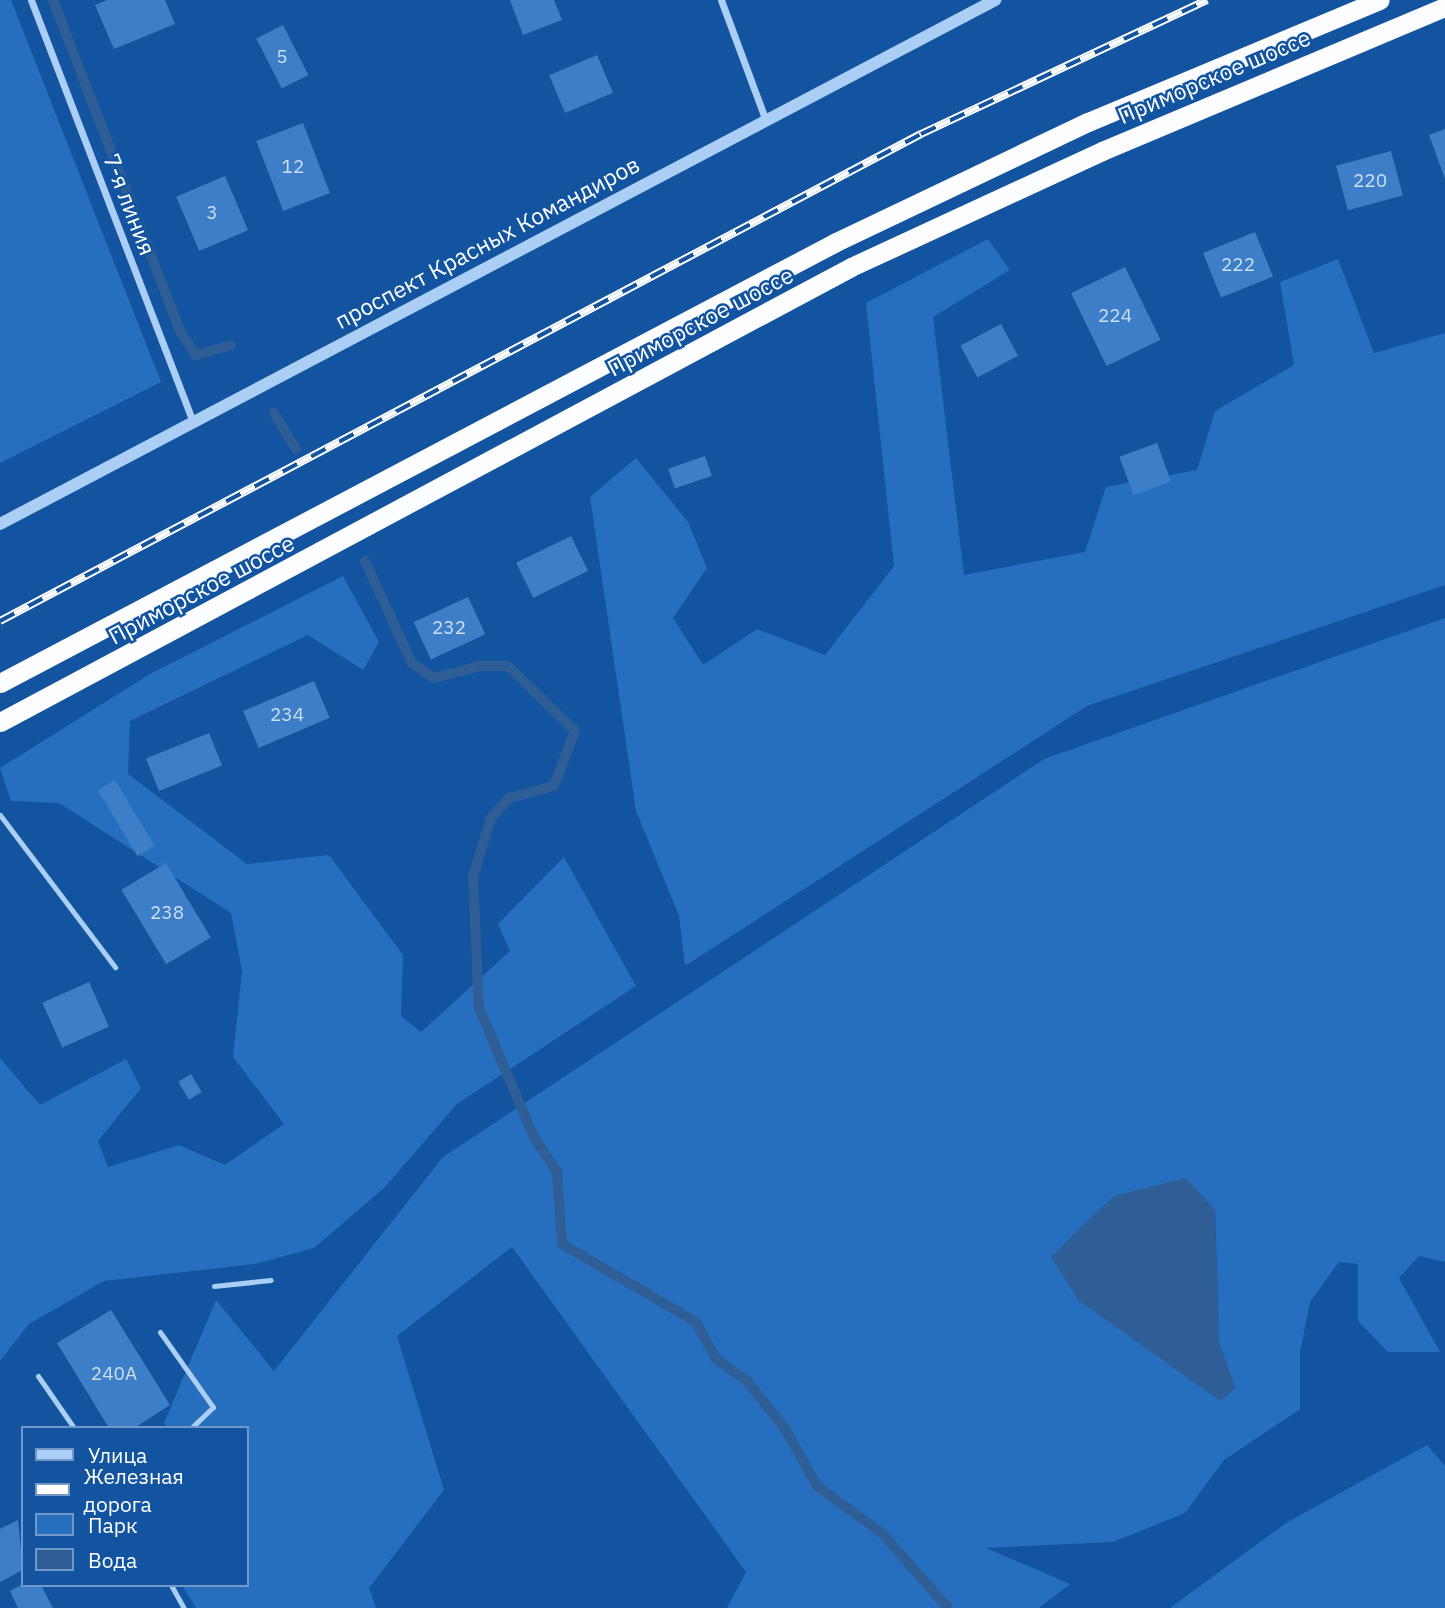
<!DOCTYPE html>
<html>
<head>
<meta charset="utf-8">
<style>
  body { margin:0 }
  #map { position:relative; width:1445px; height:1608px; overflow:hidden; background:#1254a0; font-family:"IBM Plex Sans",sans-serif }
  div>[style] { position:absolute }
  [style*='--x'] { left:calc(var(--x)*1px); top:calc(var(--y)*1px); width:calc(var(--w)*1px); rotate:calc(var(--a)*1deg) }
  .green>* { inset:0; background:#256fbe }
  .water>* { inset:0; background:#2e5e95 }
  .stream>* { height:10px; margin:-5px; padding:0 5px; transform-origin:5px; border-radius:5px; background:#2e5e95 }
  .building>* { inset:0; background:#3c7ec7; transform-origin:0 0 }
  .service>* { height:5px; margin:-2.5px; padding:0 2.5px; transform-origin:2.5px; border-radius:2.5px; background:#abcef5 }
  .minor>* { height:7px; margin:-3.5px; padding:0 3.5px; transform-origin:3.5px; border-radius:3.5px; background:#abcef5 }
  .tertiary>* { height:12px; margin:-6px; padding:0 6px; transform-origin:6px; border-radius:6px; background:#abcef5 }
  .trunk>* { height:19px; margin:-9.5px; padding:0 9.5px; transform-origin:9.5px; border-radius:9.5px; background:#fcfdff }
  .rail>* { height:8px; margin-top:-4px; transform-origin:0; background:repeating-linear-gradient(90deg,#1254a0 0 16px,#fff 0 32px); box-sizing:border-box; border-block:2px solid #fff }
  span { translate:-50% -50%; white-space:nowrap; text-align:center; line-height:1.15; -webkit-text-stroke:5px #1254a0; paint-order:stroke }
  .number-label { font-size:19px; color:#cedff1 }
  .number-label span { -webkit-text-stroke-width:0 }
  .street-label { font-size:23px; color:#fff }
  .legend { position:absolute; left:21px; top:1426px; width:228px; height:161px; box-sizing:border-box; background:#1254a0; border:2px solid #7198c6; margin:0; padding:9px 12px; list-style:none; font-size:21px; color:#fff }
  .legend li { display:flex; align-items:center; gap:14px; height:35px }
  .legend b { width:35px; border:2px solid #7198c6 }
</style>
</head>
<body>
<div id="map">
  <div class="green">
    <div style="clip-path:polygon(0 0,11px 0,161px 382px,0 463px)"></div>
    <div style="clip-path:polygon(988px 239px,1010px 270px,933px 317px,964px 575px,1085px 552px,1106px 487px,1197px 470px,1215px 411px,1294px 365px,1280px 282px,1338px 259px,1374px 353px,1445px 333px,1445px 585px,1087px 706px,685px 966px,679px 916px,636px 811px,590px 497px,636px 458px,688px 522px,707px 568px,673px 618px,703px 665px,757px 629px,825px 655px,894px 566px,866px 303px)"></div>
    <div style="clip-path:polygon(343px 576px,379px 642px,363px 670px,308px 635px,130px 721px,128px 774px,247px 864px,329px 855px,403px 955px,401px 1016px,421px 1032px,510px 951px,498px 924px,564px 857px,636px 986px,457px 1104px,384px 1188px,314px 1248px,255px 1264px,104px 1281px,29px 1324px,0 1361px,0 1058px,40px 1105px,126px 1059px,141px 1088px,98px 1141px,108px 1167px,179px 1145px,225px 1165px,284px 1124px,233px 1057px,242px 971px,231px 913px,59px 803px,11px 801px,0 768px,150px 674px)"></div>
    <div style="clip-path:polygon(evenodd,1445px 618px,1445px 1262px,1419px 1256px,1399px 1278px,1440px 1352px,1388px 1352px,1358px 1321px,1358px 1264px,1339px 1262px,1310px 1302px,1300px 1352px,1300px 1409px,1224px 1460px,1185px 1513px,1113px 1542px,986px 1548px,1070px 1584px,1039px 1608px,727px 1608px,746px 1572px,512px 1247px,397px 1336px,444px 1490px,369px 1588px,376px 1608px,196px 1608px,182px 1585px,247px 1585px,247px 1428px,167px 1428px,164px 1423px,216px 1300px,274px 1371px,443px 1157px,1044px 759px,1445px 618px,1114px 1196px,1215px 1210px,1219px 1342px,1235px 1388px,1051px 1257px,1114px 1196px)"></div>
    <div style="clip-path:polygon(1427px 1445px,1445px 1466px,1445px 1608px,1170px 1608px,1286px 1523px)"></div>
  </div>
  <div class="water">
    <div style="clip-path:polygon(1186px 1178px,1215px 1210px,1219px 1342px,1235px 1388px,1220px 1401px,1078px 1300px,1051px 1257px,1114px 1196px)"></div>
  </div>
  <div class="stream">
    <div style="--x:53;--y:0;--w:357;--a:69"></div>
    <div style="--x:181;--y:333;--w:27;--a:56"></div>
    <div style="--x:196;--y:355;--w:36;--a:-16"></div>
    <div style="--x:274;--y:413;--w:42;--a:58.6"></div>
    <div style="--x:365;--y:561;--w:112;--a:65.3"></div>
    <div style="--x:412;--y:663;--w:27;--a:34"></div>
    <div style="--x:434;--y:678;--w:48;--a:-14.6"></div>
    <div style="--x:480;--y:666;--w:28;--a:0"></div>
    <div style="--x:508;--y:666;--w:93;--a:44.1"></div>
    <div style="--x:575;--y:731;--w:59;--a:110.9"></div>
    <div style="--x:554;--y:786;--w:47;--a:165.1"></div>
    <div style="--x:509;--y:798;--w:27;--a:132"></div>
    <div style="--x:491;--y:818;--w:62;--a:107"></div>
    <div style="--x:473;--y:877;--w:131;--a:87.4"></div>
    <div style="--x:479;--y:1008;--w:140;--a:66.9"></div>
    <div style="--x:534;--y:1137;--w:42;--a:56.7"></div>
    <div style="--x:557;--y:1172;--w:72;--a:86"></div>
    <div style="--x:562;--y:1244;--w:155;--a:30.2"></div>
    <div style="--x:696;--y:1322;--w:42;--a:61.6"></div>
    <div style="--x:716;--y:1359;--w:38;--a:35"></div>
    <div style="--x:747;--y:1381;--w:63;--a:51.5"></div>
    <div style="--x:786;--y:1430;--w:64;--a:61"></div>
    <div style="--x:817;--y:1486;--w:82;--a:36"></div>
    <div style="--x:883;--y:1534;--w:98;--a:48.7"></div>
  </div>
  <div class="building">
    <div style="clip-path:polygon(107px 0,165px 0,175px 24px,114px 49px,95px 5px)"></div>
    <div style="clip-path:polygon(510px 0,554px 0,562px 20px,523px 35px)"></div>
    <div style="left:283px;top:25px;width:56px;height:30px;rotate:63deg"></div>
    <div style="left:597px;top:55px;width:41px;height:52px;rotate:67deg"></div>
    <div style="left:303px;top:123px;width:75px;height:50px;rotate:69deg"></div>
    <div style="clip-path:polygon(1445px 129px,1445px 179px,1429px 135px)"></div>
    <div style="left:1391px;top:151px;width:46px;height:57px;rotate:75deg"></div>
    <div style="left:225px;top:176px;width:59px;height:53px;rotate:67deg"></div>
    <div style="left:1255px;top:232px;width:48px;height:56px;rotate:68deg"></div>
    <div style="left:1125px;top:267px;width:81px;height:60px;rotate:64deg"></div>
    <div style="left:1001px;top:324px;width:36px;height:46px;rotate:62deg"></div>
    <div style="left:1157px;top:443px;width:41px;height:40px;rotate:70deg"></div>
    <div style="left:705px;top:456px;width:21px;height:39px;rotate:71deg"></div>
    <div style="left:571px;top:536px;width:39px;height:61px;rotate:64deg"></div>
    <div style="left:468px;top:597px;width:41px;height:60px;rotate:65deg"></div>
    <div style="left:314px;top:681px;width:40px;height:77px;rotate:67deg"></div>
    <div style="left:209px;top:733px;width:35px;height:68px;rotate:68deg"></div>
    <div style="left:115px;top:780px;width:77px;height:20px;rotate:59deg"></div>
    <div style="left:166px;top:863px;width:87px;height:52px;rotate:59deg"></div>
    <div style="left:89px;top:982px;width:49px;height:51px;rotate:66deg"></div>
    <div style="left:191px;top:1074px;width:21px;height:15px;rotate:59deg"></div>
    <div style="clip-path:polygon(111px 1310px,170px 1405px,134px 1428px,109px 1428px,57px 1343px)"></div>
    <div style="clip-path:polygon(18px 1520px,23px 1570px,0 1582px,0 1529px)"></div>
    <div style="clip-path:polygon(21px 1585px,41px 1585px,53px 1608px,18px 1608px,10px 1591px)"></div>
  </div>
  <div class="service">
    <div style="--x:0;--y:815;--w:191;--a:52.9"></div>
    <div style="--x:214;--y:1286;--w:57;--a:-6"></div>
    <div style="--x:160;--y:1332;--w:92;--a:54.8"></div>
    <div style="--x:213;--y:1407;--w:30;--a:136"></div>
    <div style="--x:38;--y:1376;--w:63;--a:55.3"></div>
    <div style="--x:171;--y:1585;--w:26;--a:61"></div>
  </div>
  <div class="minor">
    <div style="--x:31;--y:0;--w:451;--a:69"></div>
    <div style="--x:721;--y:0;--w:126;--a:69.6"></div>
  </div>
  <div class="tertiary">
    <div style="--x:0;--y:524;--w:1125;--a:-27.77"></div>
  </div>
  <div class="trunk">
    <div style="--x:0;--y:683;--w:945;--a:-27.81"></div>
    <div style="--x:836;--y:242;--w:279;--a:-25.5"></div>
    <div style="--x:1088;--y:122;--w:316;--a:-22.7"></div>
    <div style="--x:0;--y:722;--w:965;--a:-28.13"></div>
    <div style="--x:851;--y:267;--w:277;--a:-24.8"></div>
    <div style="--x:1102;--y:151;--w:372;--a:-22.8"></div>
  </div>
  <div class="rail">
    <div style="--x:0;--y:621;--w:1042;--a:-27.87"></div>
    <div style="--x:921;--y:134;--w:316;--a:-25.1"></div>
  </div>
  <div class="number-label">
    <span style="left:282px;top:57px">5</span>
    <span style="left:293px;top:167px">12</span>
    <span style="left:1370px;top:181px">220</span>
    <span style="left:212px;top:213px">3</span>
    <span style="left:1238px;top:265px">222</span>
    <span style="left:1115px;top:316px">224</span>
    <span style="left:449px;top:628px">232</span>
    <span style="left:287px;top:715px">234</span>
    <span style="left:167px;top:913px">238</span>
    <span style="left:114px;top:1374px">240А</span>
  </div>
  <div class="street-label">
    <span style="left:1214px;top:76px;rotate:-23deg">Приморское шоссе</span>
    <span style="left:130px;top:204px;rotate:69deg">7-я линия</span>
    <span style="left:487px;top:242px;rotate:-28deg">проспект Красных Командиров</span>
    <span style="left:700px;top:321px;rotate:-28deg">Приморское шоссе</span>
    <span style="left:201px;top:589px;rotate:-28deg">Приморское шоссе</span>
  </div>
  <ul class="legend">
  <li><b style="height:9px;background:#abcef5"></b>Улица</li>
  <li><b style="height:9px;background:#fff"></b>Железная дорога</li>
  <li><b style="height:19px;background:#256fbe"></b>Парк</li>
  <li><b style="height:19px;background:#2e5e95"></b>Вода</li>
  </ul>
</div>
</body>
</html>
